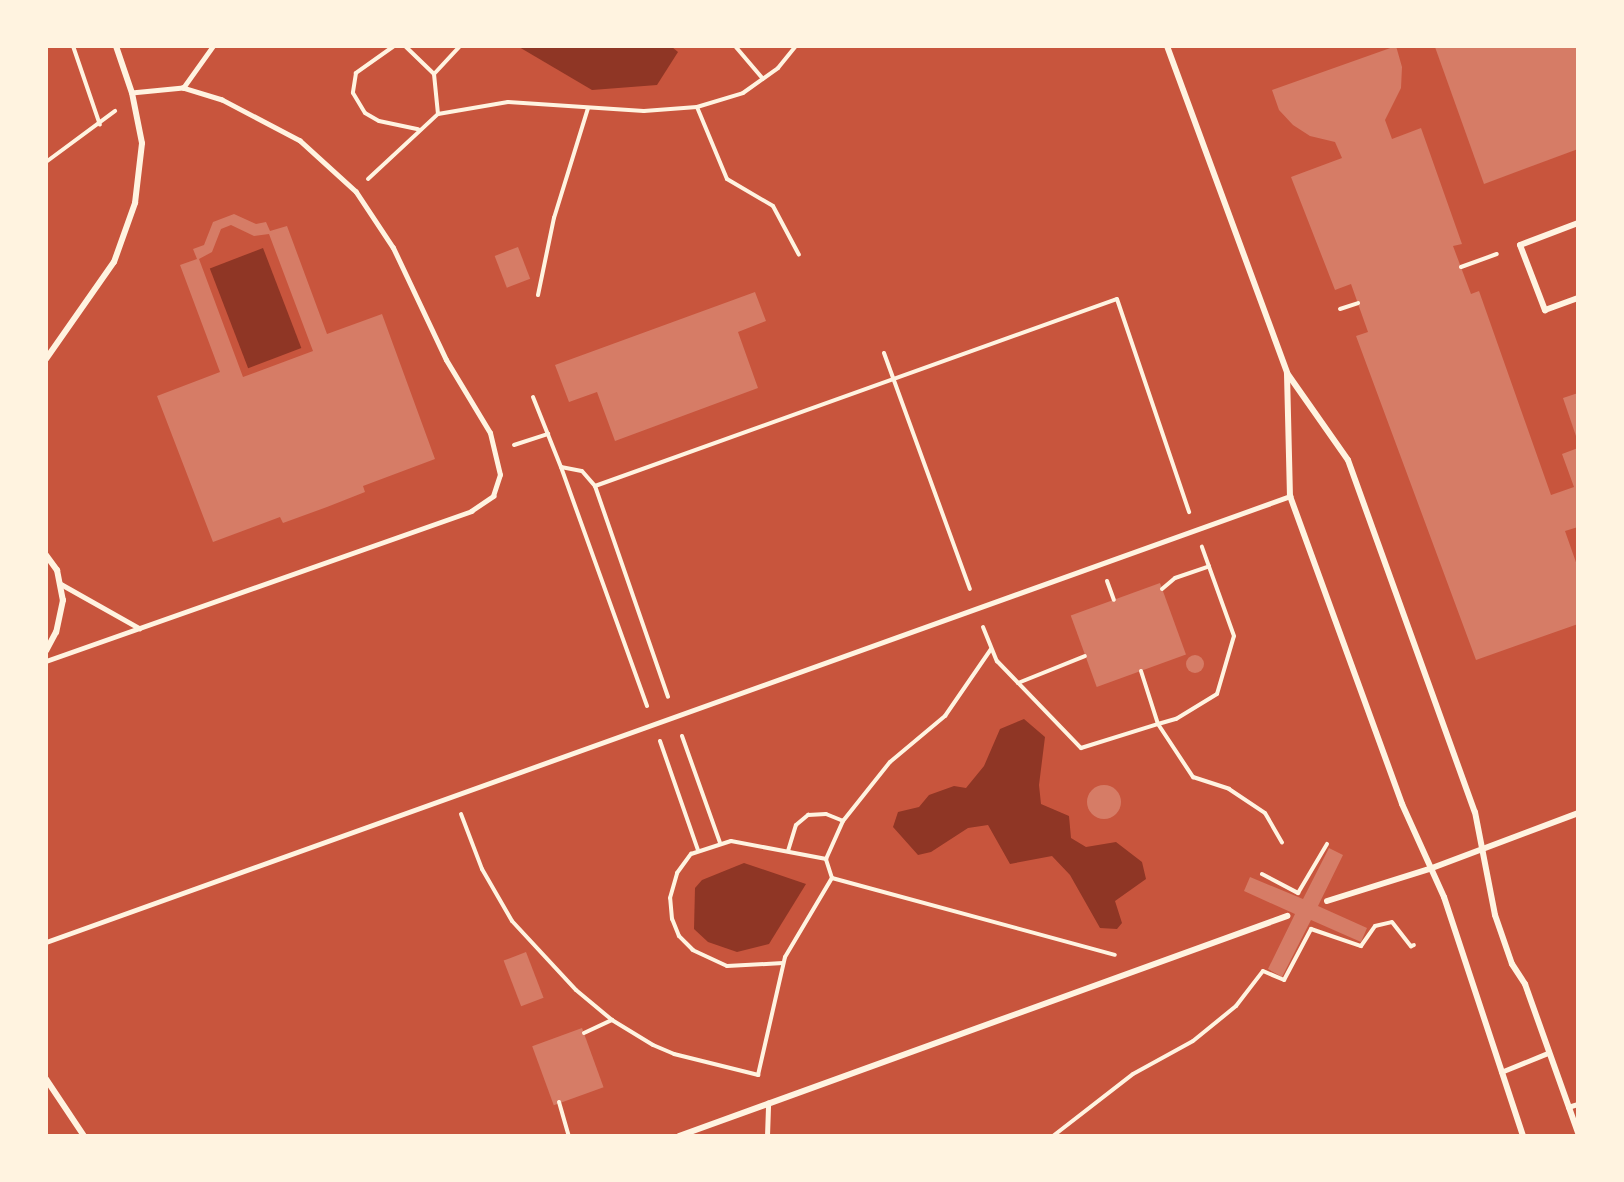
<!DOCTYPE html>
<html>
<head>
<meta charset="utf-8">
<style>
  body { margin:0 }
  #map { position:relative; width:1624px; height:1182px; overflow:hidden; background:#c8553d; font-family:"Roboto Condensed",sans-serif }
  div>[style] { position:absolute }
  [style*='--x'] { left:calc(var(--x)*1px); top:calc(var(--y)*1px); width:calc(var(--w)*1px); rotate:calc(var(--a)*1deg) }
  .water>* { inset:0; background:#8f3625; transform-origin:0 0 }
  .building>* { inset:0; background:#d67c66; transform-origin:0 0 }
  .round { border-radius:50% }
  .path>* { height:4px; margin:-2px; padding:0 2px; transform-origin:2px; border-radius:2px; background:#fff3e0 }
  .service>* { height:4.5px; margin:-2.25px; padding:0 2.25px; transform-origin:2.25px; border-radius:2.25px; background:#fff3e0 }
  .pedestrian>* { height:5px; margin:-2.5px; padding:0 2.5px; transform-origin:2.5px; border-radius:2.5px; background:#fff3e0 }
  .minor>* { height:6px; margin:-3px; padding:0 3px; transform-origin:3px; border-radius:3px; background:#fff3e0 }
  span { translate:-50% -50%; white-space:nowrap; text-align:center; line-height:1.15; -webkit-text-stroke:6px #fff3e0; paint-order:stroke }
  .frame { position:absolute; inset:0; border:48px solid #fff3e0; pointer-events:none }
</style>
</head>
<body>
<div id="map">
  <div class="water">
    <div style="clip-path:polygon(672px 47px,678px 52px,657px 85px,592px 90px,519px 47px)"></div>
    <div style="left:263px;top:248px;width:107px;height:57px;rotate:69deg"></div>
    <div style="clip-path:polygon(1024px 719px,1045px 737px,1039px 785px,1041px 804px,1069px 816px,1071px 838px,1086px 847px,1116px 842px,1142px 862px,1146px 879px,1115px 901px,1122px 923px,1117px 929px,1100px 928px,1070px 875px,1052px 856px,1010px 864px,988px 825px,968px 828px,931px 852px,918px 855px,893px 827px,898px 812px,919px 807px,929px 795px,954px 786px,966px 788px,984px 766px,1000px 729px)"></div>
    <div style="clip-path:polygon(744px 863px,806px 884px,769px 944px,737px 952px,708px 942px,694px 929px,695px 888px,702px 880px)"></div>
  </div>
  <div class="building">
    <div style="clip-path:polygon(1396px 46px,1402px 67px,1401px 88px,1385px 120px,1392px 139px,1421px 128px,1462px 244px,1453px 246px,1471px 294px,1479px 291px,1551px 495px,1574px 487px,1562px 454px,1578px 448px,1578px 527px,1565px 531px,1578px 568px,1578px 624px,1476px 660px,1356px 336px,1368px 332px,1351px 284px,1335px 290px,1291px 177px,1342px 158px,1335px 142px,1310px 136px,1293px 125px,1279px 110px,1272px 90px)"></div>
    <div style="clip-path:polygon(1578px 46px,1578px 149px,1484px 184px,1435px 47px)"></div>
    <div style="clip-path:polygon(evenodd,234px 214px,256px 224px,266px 222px,270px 231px,287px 226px,327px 334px,382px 314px,435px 459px,363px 486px,365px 492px,327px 507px,283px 523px,280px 517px,213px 542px,157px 396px,220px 372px,180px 265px,197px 259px,193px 249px,204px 245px,213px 222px,234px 214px,231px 225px,254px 236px,269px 234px,313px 351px,243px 377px,199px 259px,212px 252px,221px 229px,231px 225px)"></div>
    <div style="left:518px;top:247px;width:34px;height:25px;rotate:69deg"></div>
    <div style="clip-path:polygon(755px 292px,766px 321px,738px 332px,758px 388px,615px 441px,597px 392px,569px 402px,555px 365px)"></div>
    <div style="clip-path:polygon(1578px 393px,1578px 439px,1577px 439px,1563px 398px)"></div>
    <div style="left:1160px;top:583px;width:76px;height:95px;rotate:70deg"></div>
    <div class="round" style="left:1186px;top:655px;width:18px;height:18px"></div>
    <div class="round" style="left:1087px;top:785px;width:34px;height:34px"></div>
    <div style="clip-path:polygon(1329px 848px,1343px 855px,1318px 906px,1367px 928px,1361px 942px,1311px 920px,1282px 977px,1268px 969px,1295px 914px,1244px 891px,1250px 877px,1303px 899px)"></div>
    <div style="left:526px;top:952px;width:49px;height:24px;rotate:69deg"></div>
    <div style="left:582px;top:1028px;width:63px;height:53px;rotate:70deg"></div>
  </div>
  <div class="path">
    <div style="--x:73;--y:46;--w:83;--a:71.1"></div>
    <div style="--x:394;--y:46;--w:47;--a:144.6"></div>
    <div style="--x:356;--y:73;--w:20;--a:99"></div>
    <div style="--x:353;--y:93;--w:23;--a:59"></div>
    <div style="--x:365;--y:113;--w:16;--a:30"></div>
    <div style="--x:379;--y:121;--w:40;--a:12"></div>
    <div style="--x:405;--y:46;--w:40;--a:44"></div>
    <div style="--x:735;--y:46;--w:43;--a:49.7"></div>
    <div style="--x:697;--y:107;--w:78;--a:67.4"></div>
    <div style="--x:727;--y:179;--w:53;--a:30.4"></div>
    <div style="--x:773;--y:206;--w:55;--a:62"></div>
    <div style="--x:438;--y:114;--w:40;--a:-95.7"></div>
    <div style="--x:434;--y:74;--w:38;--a:-47"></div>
    <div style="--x:46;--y:162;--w:86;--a:-36.5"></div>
    <div style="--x:368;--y:179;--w:96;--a:-42.9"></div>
    <div style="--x:438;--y:114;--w:71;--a:-9.7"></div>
    <div style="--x:508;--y:102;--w:136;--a:3.8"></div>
    <div style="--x:644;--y:111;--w:53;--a:-4.3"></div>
    <div style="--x:697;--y:107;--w:48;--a:-16.9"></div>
    <div style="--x:743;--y:93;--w:43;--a:-35.5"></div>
    <div style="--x:778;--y:68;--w:28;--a:-51"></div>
    <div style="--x:1461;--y:267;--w:38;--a:-20"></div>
    <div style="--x:538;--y:295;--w:79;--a:-78.3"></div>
    <div style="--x:554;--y:218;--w:115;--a:-72.8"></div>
    <div style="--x:1340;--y:309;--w:19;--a:-18"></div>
    <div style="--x:884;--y:353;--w:251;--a:70"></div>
    <div style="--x:533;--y:397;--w:75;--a:68.2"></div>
    <div style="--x:561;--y:467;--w:21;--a:11"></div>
    <div style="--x:582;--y:471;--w:20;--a:49"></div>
    <div style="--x:595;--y:486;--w:554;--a:-19.71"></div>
    <div style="--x:1117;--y:299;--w:225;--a:71.3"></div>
    <div style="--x:514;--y:445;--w:36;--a:-18"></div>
    <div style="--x:561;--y:467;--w:254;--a:70.2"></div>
    <div style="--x:595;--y:486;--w:223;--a:70.9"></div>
    <div style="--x:1107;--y:581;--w:20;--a:70"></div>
    <div style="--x:1162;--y:589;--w:17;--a:-40"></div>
    <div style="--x:1175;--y:578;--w:36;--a:-19"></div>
    <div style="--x:983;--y:627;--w:37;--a:68"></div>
    <div style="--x:997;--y:661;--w:121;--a:46"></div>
    <div style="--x:1081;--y:748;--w:81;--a:-17.3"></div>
    <div style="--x:1158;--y:724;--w:64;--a:56.6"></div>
    <div style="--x:1193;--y:777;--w:38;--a:18"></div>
    <div style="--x:1229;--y:789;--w:43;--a:33.7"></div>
    <div style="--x:1265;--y:813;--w:34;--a:60"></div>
    <div style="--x:1141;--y:671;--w:56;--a:72.2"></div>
    <div style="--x:1158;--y:724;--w:19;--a:-16"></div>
    <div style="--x:1176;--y:719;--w:48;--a:-31.4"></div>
    <div style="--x:1217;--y:694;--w:60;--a:-73.7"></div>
    <div style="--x:1234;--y:636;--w:95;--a:-109.8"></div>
    <div style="--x:1018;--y:683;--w:72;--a:-21.9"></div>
    <div style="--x:682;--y:736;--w:114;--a:70.4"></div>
    <div style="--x:660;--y:741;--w:115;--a:70.8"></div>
    <div style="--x:461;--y:814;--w:59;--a:69.1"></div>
    <div style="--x:482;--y:869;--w:60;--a:60"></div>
    <div style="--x:512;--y:921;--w:94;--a:47.2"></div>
    <div style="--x:576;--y:990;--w:47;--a:39.8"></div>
    <div style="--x:612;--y:1020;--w:48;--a:31.4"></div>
    <div style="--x:653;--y:1045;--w:23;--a:23"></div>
    <div style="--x:674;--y:1054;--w:87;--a:14"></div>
    <div style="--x:758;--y:1075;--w:121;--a:-77.1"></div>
    <div style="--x:785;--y:957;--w:92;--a:-59.3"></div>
    <div style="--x:832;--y:878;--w:20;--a:-108"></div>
    <div style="--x:826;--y:859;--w:42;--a:-65.9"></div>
    <div style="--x:843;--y:821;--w:75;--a:-51.5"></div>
    <div style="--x:890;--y:762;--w:72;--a:-39.9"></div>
    <div style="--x:945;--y:716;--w:81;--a:-55.5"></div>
    <div style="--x:788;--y:851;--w:27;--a:-73"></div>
    <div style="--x:796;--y:825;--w:16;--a:-40"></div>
    <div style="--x:808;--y:815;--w:18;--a:-3"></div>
    <div style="--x:826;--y:814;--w:18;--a:22"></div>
    <div style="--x:1262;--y:874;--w:41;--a:27.8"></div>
    <div style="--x:1298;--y:893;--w:57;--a:-59.4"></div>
    <div style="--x:832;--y:878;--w:293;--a:15.2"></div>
    <div style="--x:783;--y:963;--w:56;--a:176.9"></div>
    <div style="--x:727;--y:966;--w:38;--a:-155"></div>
    <div style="--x:693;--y:950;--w:20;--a:-135"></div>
    <div style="--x:679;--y:936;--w:18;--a:-112"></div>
    <div style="--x:672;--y:919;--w:21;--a:-95"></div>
    <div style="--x:670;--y:898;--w:26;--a:-74"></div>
    <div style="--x:677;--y:873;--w:24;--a:-54"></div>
    <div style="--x:691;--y:854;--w:42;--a:-18"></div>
    <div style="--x:731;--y:841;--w:97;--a:10.7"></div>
    <div style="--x:584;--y:1033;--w:31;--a:-25"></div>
    <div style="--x:559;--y:1102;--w:35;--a:74"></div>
    <div style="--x:1053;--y:1136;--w:101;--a:-37.8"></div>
    <div style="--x:1133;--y:1074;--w:68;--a:-28.8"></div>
    <div style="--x:1193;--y:1041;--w:55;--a:-39.1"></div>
    <div style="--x:1236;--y:1006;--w:44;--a:-52.4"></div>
    <div style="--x:1263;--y:971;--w:23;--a:23"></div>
    <div style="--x:1284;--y:980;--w:58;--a:-62.1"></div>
    <div style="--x:1311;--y:929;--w:53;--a:18.8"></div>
    <div style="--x:1361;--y:946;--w:24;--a:-55"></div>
    <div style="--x:1375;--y:926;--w:17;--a:-13"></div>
    <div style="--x:1392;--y:922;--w:31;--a:52"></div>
    <div style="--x:1411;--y:946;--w:3;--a:-18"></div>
  </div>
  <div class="service">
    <div style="--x:183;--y:88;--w:52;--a:-54.5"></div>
    <div style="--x:61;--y:584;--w:90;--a:29.4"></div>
    <div style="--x:46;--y:661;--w:451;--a:-19.4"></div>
    <div style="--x:471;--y:511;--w:27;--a:-34"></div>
    <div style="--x:493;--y:496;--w:22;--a:-72"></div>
    <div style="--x:500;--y:475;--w:43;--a:-103.4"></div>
    <div style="--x:490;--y:433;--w:85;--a:-121.1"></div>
    <div style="--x:446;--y:360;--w:124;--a:-115.3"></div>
    <div style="--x:393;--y:248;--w:67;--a:-123.5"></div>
    <div style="--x:356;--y:192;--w:76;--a:-137.7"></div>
    <div style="--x:300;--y:141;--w:88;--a:-152.3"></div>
    <div style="--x:222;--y:100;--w:41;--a:-162.9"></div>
    <div style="--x:183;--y:88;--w:51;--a:174.4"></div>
    <div style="--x:1501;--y:1072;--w:51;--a:-22"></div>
    <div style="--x:1568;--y:1107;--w:10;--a:-17"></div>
    <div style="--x:767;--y:1136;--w:33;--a:-88"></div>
  </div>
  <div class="pedestrian">
    <div style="--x:46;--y:942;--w:1322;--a:-19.72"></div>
  </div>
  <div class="minor">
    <div style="--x:1167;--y:46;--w:348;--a:69.8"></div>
    <div style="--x:1287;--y:373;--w:106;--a:55"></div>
    <div style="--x:1348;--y:460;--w:374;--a:70.2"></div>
    <div style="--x:1475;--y:812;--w:105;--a:79"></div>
    <div style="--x:1495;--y:915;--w:52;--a:70.9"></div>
    <div style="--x:1512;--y:964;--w:24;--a:57"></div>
    <div style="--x:1525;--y:984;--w:158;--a:70.4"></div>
    <div style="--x:1578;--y:223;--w:62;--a:159.2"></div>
    <div style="--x:1520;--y:245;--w:70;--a:69"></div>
    <div style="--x:1545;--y:310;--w:35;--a:-20"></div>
    <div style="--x:46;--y:359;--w:118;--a:-55"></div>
    <div style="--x:114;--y:262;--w:63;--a:-70.4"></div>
    <div style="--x:135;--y:203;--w:60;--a:-83.3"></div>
    <div style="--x:142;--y:143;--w:51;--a:-101.3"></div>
    <div style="--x:132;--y:93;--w:50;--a:-108.8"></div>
    <div style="--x:1287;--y:374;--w:122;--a:88.6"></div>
    <div style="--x:1290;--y:496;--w:328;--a:70"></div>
    <div style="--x:1402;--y:804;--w:102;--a:65.7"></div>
    <div style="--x:1444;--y:897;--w:252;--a:71.7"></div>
    <div style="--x:46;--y:555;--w:19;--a:54"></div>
    <div style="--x:57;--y:570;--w:31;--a:79"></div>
    <div style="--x:63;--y:600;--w:33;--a:102"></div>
    <div style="--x:56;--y:632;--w:21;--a:118"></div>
    <div style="--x:1327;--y:901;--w:110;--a:-17.4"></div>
    <div style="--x:1432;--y:868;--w:156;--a:-20.6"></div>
    <div style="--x:46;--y:1079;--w:69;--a:56.3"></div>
    <div style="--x:679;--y:1136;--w:647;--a:-19.89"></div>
  </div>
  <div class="frame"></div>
</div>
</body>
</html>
